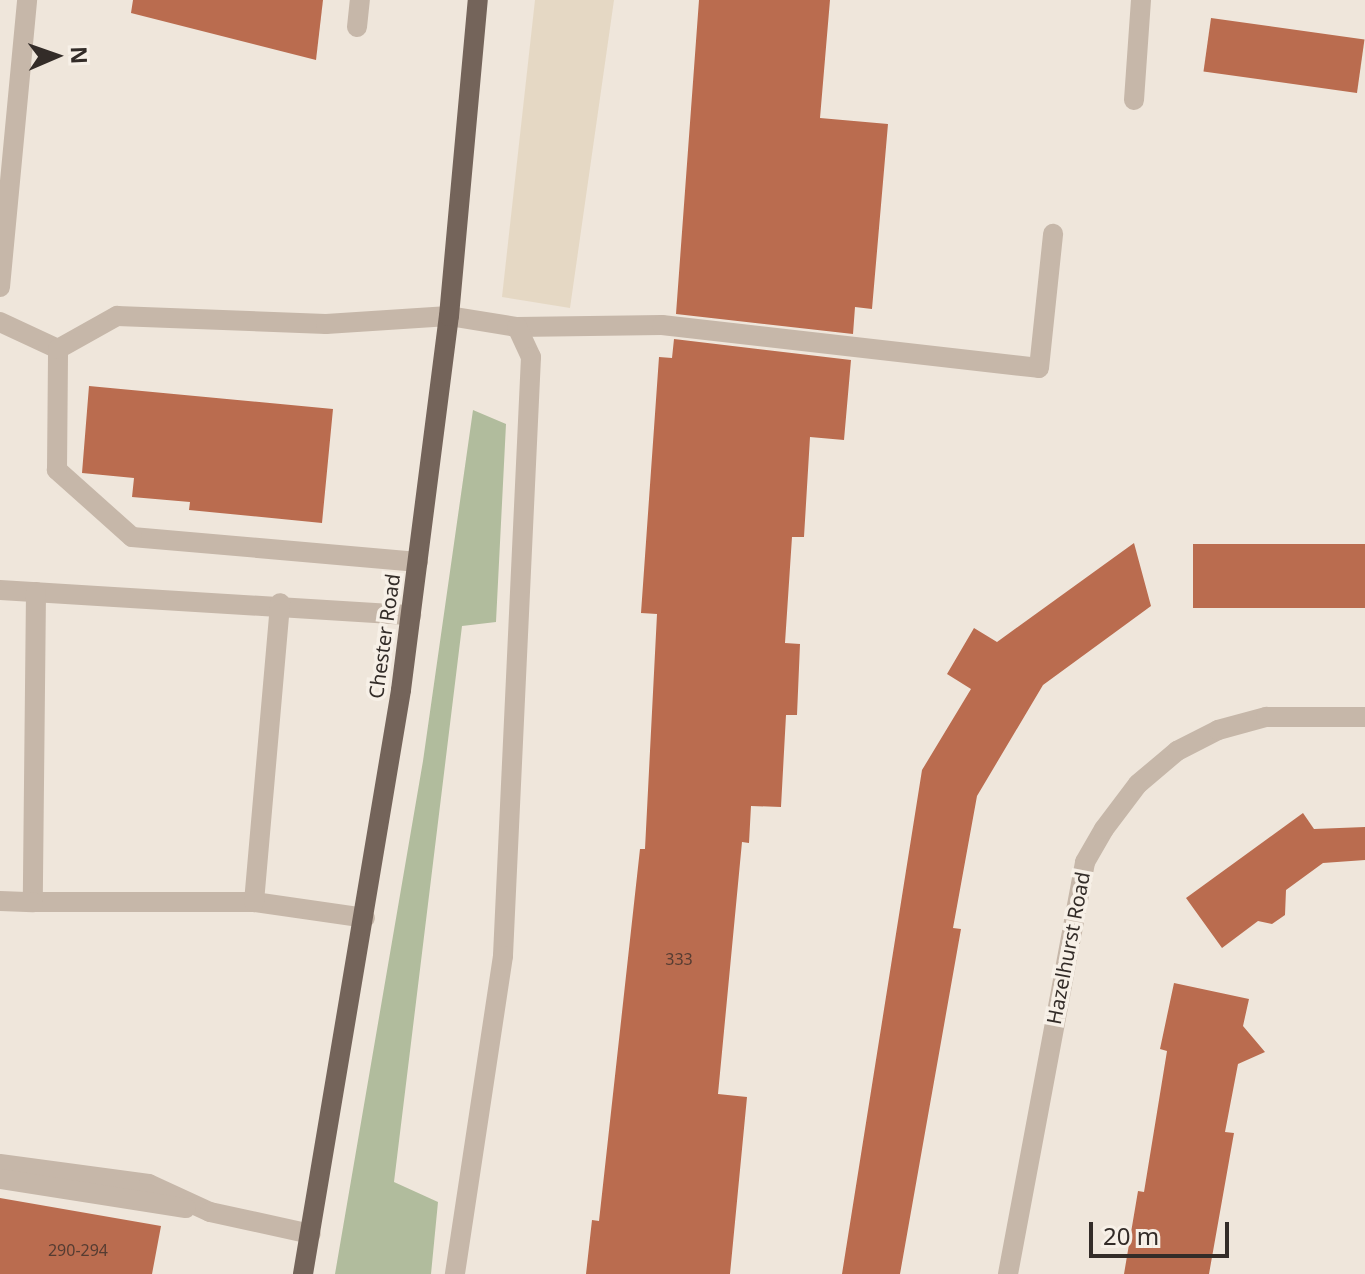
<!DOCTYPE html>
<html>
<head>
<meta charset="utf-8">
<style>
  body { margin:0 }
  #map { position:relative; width:1365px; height:1274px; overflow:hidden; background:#efe6db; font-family:"Noto Sans",sans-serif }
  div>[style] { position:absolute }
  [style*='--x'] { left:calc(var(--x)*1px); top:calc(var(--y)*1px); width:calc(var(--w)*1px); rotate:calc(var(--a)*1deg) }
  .green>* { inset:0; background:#b1bc9d }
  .plaza>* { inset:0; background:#e5d8c4 }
  .building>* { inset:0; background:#ba6c4f; transform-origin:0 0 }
  .minor>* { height:20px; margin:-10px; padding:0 10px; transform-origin:10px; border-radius:10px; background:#c6b7a9 }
  .major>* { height:20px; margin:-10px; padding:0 10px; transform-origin:10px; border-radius:10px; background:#74645a }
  span { translate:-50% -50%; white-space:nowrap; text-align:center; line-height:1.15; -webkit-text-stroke:7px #f7f0e7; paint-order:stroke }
  .number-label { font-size:16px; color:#553c32 }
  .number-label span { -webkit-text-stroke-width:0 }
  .street-label { font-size:20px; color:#332c28 }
  .north { position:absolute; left:16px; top:16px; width:80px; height:80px; -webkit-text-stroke:6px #f7f0e7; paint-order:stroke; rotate:88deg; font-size:22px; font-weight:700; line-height:32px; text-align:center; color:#332c28 }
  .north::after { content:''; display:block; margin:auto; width:28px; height:36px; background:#332c28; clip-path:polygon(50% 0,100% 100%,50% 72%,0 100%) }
  .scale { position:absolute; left:1089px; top:1222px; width:140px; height:36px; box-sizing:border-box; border:4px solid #332c28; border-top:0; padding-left:10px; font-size:24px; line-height:28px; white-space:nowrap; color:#332c28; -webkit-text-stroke:6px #f7f0e7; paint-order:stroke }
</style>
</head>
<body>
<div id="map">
  <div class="green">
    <div style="clip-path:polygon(473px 410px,506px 424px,496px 622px,462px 626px,394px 1182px,438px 1202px,431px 1274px,335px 1274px,423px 761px)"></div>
  </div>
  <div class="plaza">
    <div style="clip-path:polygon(535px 0,614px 0,570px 308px,502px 297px)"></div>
  </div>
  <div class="building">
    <div style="clip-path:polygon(133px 0,323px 0,316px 60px,131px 13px)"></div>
    <div style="clip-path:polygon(699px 0,830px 0,820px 118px,888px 124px,872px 309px,855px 307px,853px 334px,676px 314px)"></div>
    <div style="left:1211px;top:18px;width:155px;height:54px;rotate:8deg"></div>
    <div style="clip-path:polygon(674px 339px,851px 360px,844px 440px,810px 437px,804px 537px,792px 537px,785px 643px,800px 644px,797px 715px,786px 715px,781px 807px,751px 806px,749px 843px,742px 842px,718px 1094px,747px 1097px,730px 1274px,586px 1274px,592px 1220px,599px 1221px,640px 849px,645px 849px,657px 614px,641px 613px,659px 357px,672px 358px)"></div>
    <div style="clip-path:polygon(89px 386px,333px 409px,322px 523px,189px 510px,190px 502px,132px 497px,134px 478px,82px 473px)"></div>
    <div style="clip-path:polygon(1134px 543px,1151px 606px,1043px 685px,977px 796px,953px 928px,961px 929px,900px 1274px,842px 1274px,922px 770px,971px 689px,947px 674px,974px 628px,997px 642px)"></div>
    <div style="left:1365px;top:544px;width:64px;height:172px;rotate:90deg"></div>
    <div style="clip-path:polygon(1303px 813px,1314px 829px,1365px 827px,1365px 860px,1323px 863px,1286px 890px,1285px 915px,1272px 924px,1258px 921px,1222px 948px,1186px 898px)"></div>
    <div style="clip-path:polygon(1174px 983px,1249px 999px,1243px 1026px,1265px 1052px,1238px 1064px,1225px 1132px,1234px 1133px,1209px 1274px,1124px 1274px,1138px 1191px,1144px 1192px,1167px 1051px,1160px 1049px)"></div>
    <div style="clip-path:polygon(0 1198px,161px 1226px,152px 1274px,0 1274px)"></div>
  </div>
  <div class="minor">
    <div style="--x:357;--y:27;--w:27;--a:-84"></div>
    <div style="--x:1134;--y:100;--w:100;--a:-86"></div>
    <div style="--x:0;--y:287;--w:288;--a:-84.6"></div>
    <div style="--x:0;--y:322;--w:64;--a:25"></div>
    <div style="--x:517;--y:327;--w:145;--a:-0.8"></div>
    <div style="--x:662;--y:325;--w:379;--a:6.5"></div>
    <div style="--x:1039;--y:368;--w:135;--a:-84"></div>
    <div style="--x:418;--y:562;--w:287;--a:-175"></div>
    <div style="--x:132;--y:537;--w:101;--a:-138.2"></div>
    <div style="--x:57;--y:470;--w:121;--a:-89.5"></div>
    <div style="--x:58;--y:349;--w:68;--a:-29.2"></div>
    <div style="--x:117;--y:316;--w:209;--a:2.2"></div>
    <div style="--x:326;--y:324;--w:123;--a:-3.7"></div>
    <div style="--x:449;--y:316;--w:69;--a:9.2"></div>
    <div style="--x:517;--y:327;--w:33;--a:65"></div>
    <div style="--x:531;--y:357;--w:600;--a:92.68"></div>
    <div style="--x:503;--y:956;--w:322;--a:98.6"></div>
    <div style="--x:0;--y:590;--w:412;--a:3.5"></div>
    <div style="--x:36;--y:592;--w:310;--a:90.6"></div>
    <div style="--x:33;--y:902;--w:221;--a:0"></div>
    <div style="--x:254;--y:902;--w:112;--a:8.2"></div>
    <div style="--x:0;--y:901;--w:33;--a:2"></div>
    <div style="--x:254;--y:902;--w:300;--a:-85"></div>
    <div style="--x:0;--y:1164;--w:150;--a:7.6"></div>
    <div style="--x:149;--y:1184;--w:67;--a:24.7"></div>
    <div style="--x:210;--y:1212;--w:103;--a:12.3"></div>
    <div style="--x:0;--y:1179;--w:188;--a:8.9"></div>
    <div style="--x:1008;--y:1274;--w:419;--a:-79.4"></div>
    <div style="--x:1085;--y:862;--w:38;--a:-60"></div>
    <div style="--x:1104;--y:829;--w:56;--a:-52.9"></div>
    <div style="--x:1138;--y:784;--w:51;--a:-40.2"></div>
    <div style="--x:1177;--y:751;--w:46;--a:-27.1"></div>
    <div style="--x:1218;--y:730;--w:50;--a:-15.2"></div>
    <div style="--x:1266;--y:717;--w:99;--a:0"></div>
  </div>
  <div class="major">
    <div style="--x:303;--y:1274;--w:592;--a:-80.47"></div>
    <div style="--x:401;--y:690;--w:377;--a:-82.7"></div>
    <div style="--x:449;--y:316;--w:317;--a:-84.8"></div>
  </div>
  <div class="number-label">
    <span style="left:679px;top:959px">333</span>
    <span style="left:78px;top:1250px">290-294</span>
  </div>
  <div class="street-label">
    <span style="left:384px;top:636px;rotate:-82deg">Chester Road</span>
    <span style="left:1068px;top:948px;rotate:-79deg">Hazelhurst Road</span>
  </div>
  <div class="north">N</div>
  <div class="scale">20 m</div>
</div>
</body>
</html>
